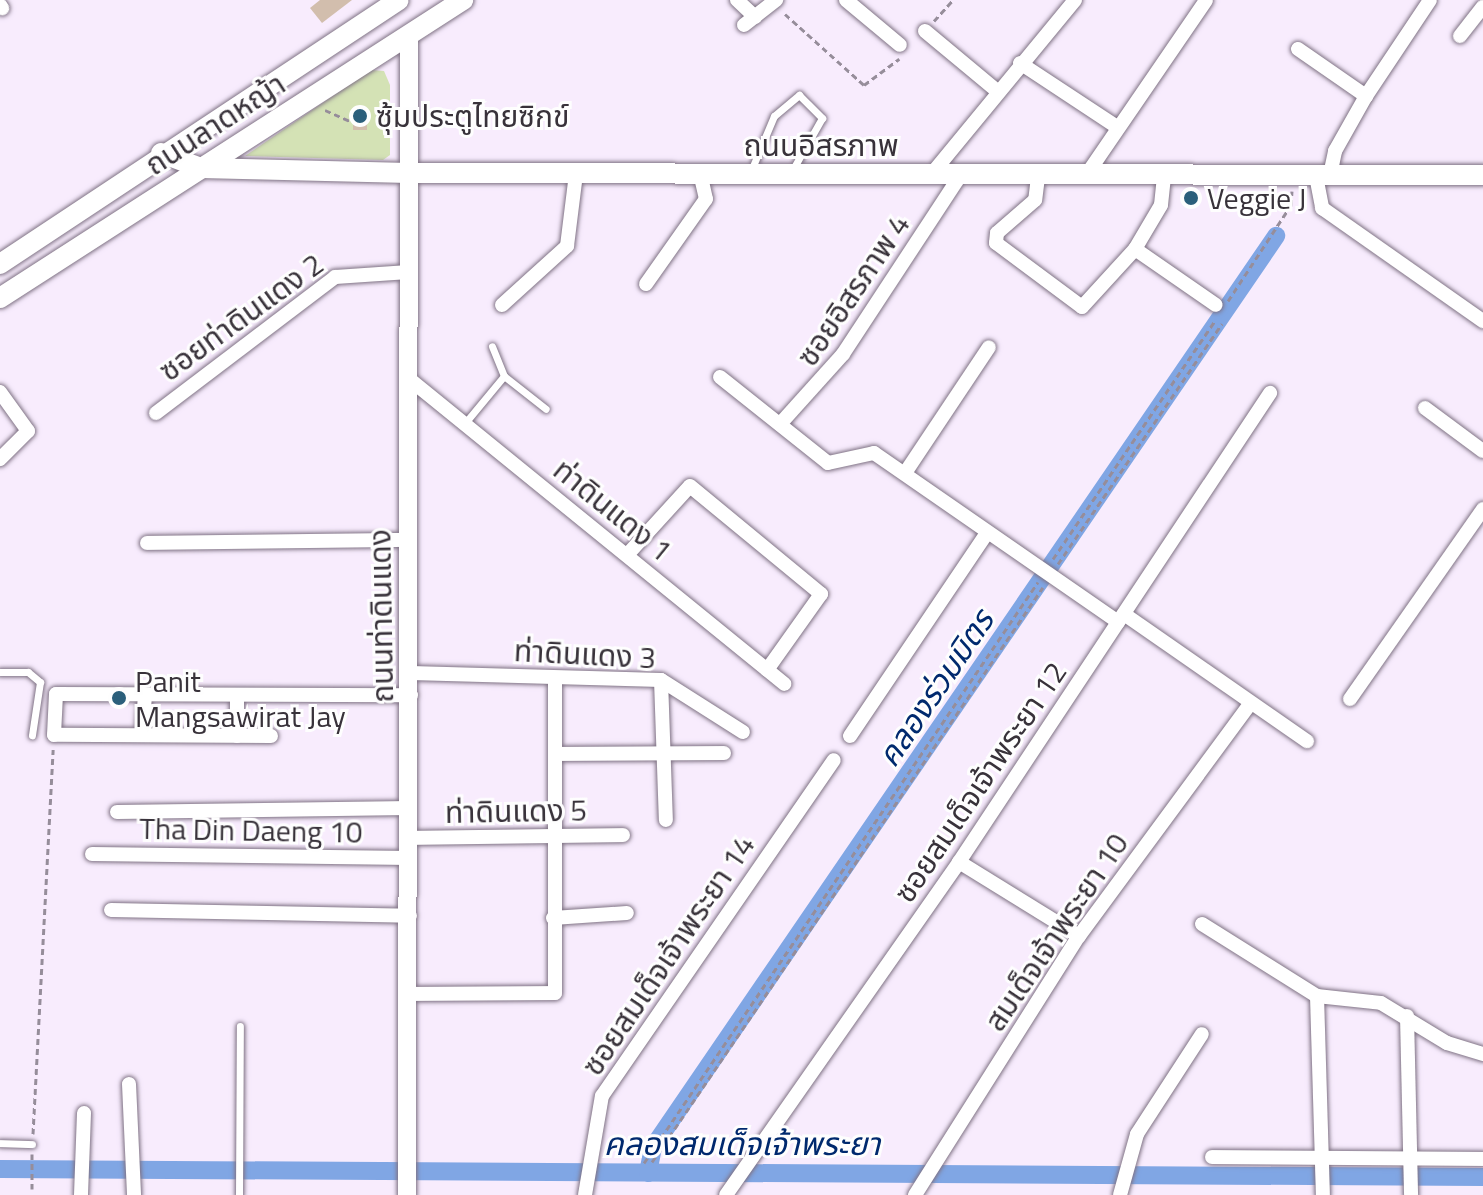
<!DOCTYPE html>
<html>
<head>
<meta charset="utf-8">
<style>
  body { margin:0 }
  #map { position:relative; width:1483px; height:1195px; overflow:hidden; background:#f8ecfd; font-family:"Titillium Web","Noto Sans Thai",sans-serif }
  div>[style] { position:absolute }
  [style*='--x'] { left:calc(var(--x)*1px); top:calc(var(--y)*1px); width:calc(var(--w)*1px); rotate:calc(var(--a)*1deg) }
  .green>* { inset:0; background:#d4e2b5 }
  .canal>* { height:18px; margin:-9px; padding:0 9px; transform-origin:9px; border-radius:9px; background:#80a6e4 }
  .building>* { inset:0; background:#d2bead; transform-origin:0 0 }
  .path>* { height:3px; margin-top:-1.5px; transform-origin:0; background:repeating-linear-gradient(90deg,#968d9a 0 6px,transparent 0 10px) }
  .roads { filter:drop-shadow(0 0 2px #7f7284) drop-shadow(0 0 2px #7f7284) }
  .service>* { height:7px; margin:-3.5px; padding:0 3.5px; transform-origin:3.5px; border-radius:3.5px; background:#fff }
  .minor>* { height:14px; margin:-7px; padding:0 7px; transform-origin:7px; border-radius:7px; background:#fff }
  .tertiary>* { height:18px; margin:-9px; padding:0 9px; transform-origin:9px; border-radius:9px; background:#fff }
  .secondary>* { height:20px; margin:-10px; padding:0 10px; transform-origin:10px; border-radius:10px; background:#fff }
  .dots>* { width:22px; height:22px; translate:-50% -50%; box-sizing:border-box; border:4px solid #fefefe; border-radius:50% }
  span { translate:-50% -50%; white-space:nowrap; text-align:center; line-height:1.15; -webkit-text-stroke:6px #fefefe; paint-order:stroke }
  .poi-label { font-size:30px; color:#38323a }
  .left { translate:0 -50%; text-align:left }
  .street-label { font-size:30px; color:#38323a }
  .water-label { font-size:32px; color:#00296e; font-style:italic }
</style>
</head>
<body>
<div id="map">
  <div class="green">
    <div style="clip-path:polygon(371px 70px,384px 71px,390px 85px,390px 155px,383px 160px,245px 156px)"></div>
  </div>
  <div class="canal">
    <div style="--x:0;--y:1169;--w:1483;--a:0.31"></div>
    <div style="--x:648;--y:1173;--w:26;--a:-79"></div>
    <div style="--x:653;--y:1147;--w:1104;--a:-55.63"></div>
  </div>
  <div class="building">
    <div style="clip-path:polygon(320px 0,352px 0,322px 23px,310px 8px)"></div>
    <div style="left:353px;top:110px;width:14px;height:20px"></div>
  </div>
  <div class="path">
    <div style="--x:785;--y:14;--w:106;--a:41.9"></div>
    <div style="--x:864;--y:85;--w:44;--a:-36.6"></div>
    <div style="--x:934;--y:21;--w:28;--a:-48"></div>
    <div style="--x:325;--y:110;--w:30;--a:24"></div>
    <div style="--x:1228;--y:301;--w:115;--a:-56.7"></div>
    <div style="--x:1291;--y:205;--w:14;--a:-86"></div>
    <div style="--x:1053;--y:559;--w:288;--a:-55.8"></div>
    <div style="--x:1058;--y:564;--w:291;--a:-55.7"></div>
    <div style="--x:33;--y:1134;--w:385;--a:-87"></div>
    <div style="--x:652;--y:1162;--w:695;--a:-55.78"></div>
    <div style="--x:644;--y:1163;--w:702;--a:-55.86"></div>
    <div style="--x:32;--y:1189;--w:35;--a:-90"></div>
  </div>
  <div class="roads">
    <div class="service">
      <div style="--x:750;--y:173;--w:62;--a:-67.2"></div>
      <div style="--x:774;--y:116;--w:33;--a:-40"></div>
      <div style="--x:799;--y:95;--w:33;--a:45"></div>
      <div style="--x:822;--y:118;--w:59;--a:119.6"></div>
      <div style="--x:504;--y:376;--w:53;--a:38.2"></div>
      <div style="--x:465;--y:423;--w:61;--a:-50.3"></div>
      <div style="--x:504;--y:376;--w:32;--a:-112"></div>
      <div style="--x:0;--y:672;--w:28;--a:0"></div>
      <div style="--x:28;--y:672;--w:16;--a:40"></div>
      <div style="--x:40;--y:682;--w:54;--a:98.6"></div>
      <div style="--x:0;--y:1143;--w:32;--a:2"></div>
      <div style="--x:239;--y:1195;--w:169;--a:-89.7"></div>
    </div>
    <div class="minor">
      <div style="--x:737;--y:0;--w:25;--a:43"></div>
      <div style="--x:846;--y:0;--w:70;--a:39.8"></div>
      <div style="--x:0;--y:5;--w:4;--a:56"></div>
      <div style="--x:744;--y:25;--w:41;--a:-38"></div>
      <div style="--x:925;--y:31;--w:92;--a:39.7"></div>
      <div style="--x:1460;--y:36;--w:37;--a:-52"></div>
      <div style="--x:1298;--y:49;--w:83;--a:34.7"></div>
      <div style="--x:1020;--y:63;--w:116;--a:33.4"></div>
      <div style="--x:1330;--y:175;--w:25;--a:-78"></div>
      <div style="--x:1335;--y:151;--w:63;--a:-60.6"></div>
      <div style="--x:1366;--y:96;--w:115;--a:-56.3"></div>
      <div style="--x:930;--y:176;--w:228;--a:-50.5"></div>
      <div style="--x:1316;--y:176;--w:33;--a:79"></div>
      <div style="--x:1322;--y:208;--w:197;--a:35.1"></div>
      <div style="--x:1038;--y:177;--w:23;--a:97"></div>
      <div style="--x:1035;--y:200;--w:50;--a:139"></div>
      <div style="--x:997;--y:233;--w:10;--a:96"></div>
      <div style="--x:996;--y:243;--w:107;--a:36.7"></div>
      <div style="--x:1082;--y:307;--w:79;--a:-47.6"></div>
      <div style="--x:1135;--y:249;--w:51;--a:-59.4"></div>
      <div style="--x:1161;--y:205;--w:28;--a:-84"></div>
      <div style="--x:1085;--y:177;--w:214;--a:-55.6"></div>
      <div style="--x:1135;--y:249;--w:98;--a:34.7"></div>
      <div style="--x:646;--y:284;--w:104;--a:-54.8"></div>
      <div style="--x:706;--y:199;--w:26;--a:-103"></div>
      <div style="--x:502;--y:305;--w:88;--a:-42.2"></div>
      <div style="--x:567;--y:246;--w:73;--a:-82.9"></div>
      <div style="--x:720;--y:377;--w:138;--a:38.5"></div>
      <div style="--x:828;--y:463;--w:47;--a:-12.3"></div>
      <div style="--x:874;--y:453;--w:297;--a:34.7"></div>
      <div style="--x:408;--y:378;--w:485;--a:39.1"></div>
      <div style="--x:0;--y:392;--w:48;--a:54.3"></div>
      <div style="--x:28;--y:431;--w:40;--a:135"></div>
      <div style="--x:1425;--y:408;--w:72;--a:36.6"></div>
      <div style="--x:156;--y:413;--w:225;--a:-37.2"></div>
      <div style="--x:335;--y:277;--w:74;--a:-3.9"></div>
      <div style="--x:780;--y:424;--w:94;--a:-48"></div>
      <div style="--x:843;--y:354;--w:213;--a:-56.7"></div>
      <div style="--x:905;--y:473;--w:151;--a:-56.3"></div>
      <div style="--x:147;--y:543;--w:261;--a:-0.7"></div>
      <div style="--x:627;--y:555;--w:93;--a:-47.6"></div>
      <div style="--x:690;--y:486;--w:170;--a:39.5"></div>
      <div style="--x:821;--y:594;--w:93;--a:125.4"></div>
      <div style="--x:1124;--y:614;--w:223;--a:34.8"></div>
      <div style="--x:411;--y:673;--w:250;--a:1.6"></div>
      <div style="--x:661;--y:680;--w:97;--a:32.4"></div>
      <div style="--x:661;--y:680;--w:140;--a:88"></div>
      <div style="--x:237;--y:695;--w:41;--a:90"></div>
      <div style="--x:1350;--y:699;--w:232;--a:-55"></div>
      <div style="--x:142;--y:735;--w:40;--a:-85.7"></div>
      <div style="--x:271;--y:736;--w:217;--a:-179.7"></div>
      <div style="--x:54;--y:735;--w:41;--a:-87.2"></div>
      <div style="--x:56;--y:694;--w:355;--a:0.2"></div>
      <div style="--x:850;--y:736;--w:244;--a:-56"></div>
      <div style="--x:555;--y:754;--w:169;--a:-0.3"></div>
      <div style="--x:117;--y:812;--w:293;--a:-0.8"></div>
      <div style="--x:410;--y:838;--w:213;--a:-0.8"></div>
      <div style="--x:92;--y:854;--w:318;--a:0.7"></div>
      <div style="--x:959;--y:862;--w:141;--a:31.7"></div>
      <div style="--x:111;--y:910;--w:299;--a:1.1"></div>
      <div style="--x:553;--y:918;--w:74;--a:-3.9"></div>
      <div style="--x:1202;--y:924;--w:136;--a:32.1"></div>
      <div style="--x:1317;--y:996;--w:64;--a:6.2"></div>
      <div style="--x:1381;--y:1003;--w:77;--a:31.2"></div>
      <div style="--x:1447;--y:1043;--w:38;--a:17"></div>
      <div style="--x:409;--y:994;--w:146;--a:-0.4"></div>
      <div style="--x:555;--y:993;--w:315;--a:-90"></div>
      <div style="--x:1317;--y:996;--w:199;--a:88.3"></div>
      <div style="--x:1407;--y:1016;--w:179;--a:88.7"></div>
      <div style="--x:129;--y:1084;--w:111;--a:87.4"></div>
      <div style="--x:1212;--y:1157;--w:271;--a:0.4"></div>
      <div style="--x:81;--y:1195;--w:82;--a:-87.9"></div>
      <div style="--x:585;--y:1195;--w:100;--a:-80.3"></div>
      <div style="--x:602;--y:1096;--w:408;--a:-55.4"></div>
      <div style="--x:726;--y:1195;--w:406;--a:-55"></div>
      <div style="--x:959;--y:862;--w:563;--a:-56.45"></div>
      <div style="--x:915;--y:1195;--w:307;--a:-57.7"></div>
      <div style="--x:1079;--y:936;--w:288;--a:-53.6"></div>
      <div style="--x:1120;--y:1195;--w:63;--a:-74.4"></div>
      <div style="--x:1137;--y:1134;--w:119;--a:-57"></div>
    </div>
    <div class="tertiary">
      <div style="--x:407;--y:1195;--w:1159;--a:-89.9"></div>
    </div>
    <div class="secondary">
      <div style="--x:161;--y:153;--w:43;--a:20.6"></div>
      <div style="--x:201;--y:168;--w:208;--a:1.4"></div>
      <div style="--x:409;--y:173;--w:1074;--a:0.11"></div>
      <div style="--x:0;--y:264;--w:478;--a:-33.5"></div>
      <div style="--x:0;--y:298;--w:551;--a:-32.77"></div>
    </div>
  </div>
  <div class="dots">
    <div style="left:360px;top:116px;background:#2b5f7b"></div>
    <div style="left:1191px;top:198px;background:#2b5f7b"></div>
    <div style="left:119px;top:698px;background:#2b5f7b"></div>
  </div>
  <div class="poi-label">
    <span class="left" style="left:376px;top:116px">ซุ้มประตูไทยซิกข์</span>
    <span class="left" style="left:1207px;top:198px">Veggie J</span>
    <span class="left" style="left:135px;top:698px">Panit<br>Mangsawirat Jay</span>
  </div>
  <div class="street-label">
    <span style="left:215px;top:124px;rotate:-33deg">ถนนลาดหญ้า</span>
    <span style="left:821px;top:145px">ถนนอิสรภาพ</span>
    <span style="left:853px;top:290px;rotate:-56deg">ซอยอิสรภาพ 4</span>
    <span style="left:241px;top:317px;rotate:-36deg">ซอยท่าดินแดง 2</span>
    <span style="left:613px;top:510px;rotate:39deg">ท่าดินแดง 1</span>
    <span style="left:381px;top:616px;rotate:-91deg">ถนนท่าดินแดง</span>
    <span style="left:585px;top:654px;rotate:3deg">ท่าดินแดง 3</span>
    <span style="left:980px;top:782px;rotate:-56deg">ซอยสมเด็จเจ้าพระยา 12</span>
    <span style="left:516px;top:811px;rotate:-1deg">ท่าดินแดง 5</span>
    <span style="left:251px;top:830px;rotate:1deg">Tha Din Daeng 10</span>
    <span style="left:1056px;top:932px;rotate:-56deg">สมเด็จเจ้าพระยา 10</span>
    <span style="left:668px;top:955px;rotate:-56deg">ซอยสมเด็จเจ้าพระยา 14</span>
  </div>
  <div class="water-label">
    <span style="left:935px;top:688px;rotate:-56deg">คลองร่วมมิตร</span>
    <span style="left:742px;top:1143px">คลองสมเด็จเจ้าพระยา</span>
  </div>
</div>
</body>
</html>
